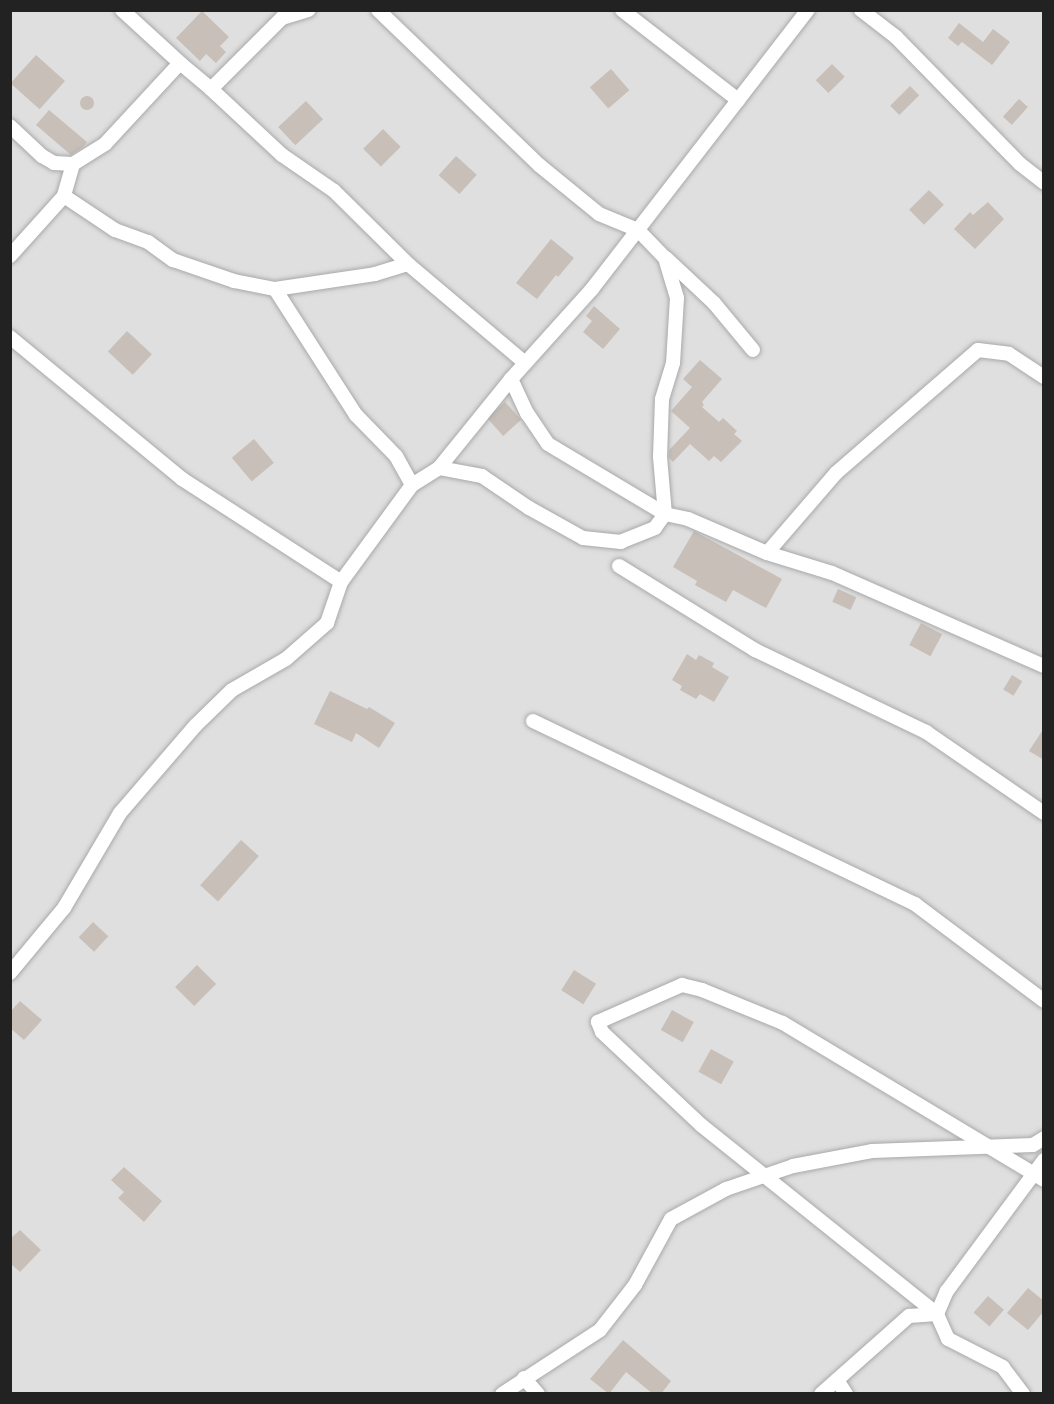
<!DOCTYPE html>
<html>
<head>
<meta charset="utf-8">
<style>
  body { margin:0 }
  #map { position:relative; width:1054px; height:1404px; overflow:hidden; background:#f2efe9; font-family:Karla,sans-serif }
  div>[style] { position:absolute }
  [style*='--x'] { left:calc(var(--x)*1px); top:calc(var(--y)*1px); width:calc(var(--w)*1px); rotate:calc(var(--a)*1deg) }
  .residential>* { inset:0; background:#e0dfdf; transform-origin:0 0 }
  .building>* { inset:0; background:#c7bfb8; transform-origin:0 0 }
  .round { border-radius:50% }
  .roads { filter:drop-shadow(0 0 2px #a9a9a9) drop-shadow(0 0 2px #a9a9a9) }
  .street>* { height:14px; margin:-7px; padding:0 7px; transform-origin:7px; border-radius:7px; background:#fff }
  span { translate:-50% -50%; white-space:nowrap; text-align:center; line-height:1.15; -webkit-text-stroke:5px #fff; paint-order:stroke }
  .frame { position:absolute; inset:0; border:12px solid #222; pointer-events:none }
</style>
</head>
<body>
<div id="map">
  <div class="residential">
    <div style="left:11px;top:11px;width:1032px;height:1382px"></div>
  </div>
  <div class="building">
    <div style="clip-path:polygon(202px 11px,229px 37px,220px 46px,226px 52px,216px 63px,206px 54px,200px 61px,176px 38px)"></div>
    <div style="clip-path:polygon(959px 23px,983px 42px,993px 29px,1010px 42px,992px 65px,962px 42px,958px 46px,948px 38px)"></div>
    <div style="left:36px;top:55px;width:39px;height:38px;rotate:42deg"></div>
    <div style="left:832px;top:64px;width:18px;height:23px;rotate:45deg"></div>
    <div style="left:611px;top:69px;width:28px;height:28px;rotate:49deg"></div>
    <div style="left:910px;top:86px;width:13px;height:28px;rotate:45deg"></div>
    <div class="round" style="left:80px;top:96px;width:14px;height:14px"></div>
    <div style="left:1019px;top:99px;width:12px;height:24px;rotate:42deg"></div>
    <div style="left:306px;top:101px;width:25px;height:38px;rotate:47deg"></div>
    <div style="clip-path:polygon(49px 110px,87px 142px,83px 147px,71px 155px,36px 125px)"></div>
    <div style="left:383px;top:129px;width:25px;height:28px;rotate:45deg"></div>
    <div style="left:456px;top:156px;width:28px;height:26px;rotate:42deg"></div>
    <div style="left:929px;top:190px;width:21px;height:28px;rotate:45deg"></div>
    <div style="clip-path:polygon(988px 202px,1004px 219px,975px 249px,954px 229px,970px 212px,973px 215px)"></div>
    <div style="clip-path:polygon(551px 239px,574px 258px,558px 277px,556px 275px,537px 299px,516px 283px)"></div>
    <div style="clip-path:polygon(594px 306px,620px 329px,603px 349px,583px 332px,592px 321px,586px 316px)"></div>
    <div style="left:127px;top:331px;width:34px;height:28px;rotate:43deg"></div>
    <div style="clip-path:polygon(700px 360px,722px 379px,702px 402px,704px 405px,702px 407px,719px 422px,723px 418px,737px 431px,734px 434px,742px 441px,721px 462px,714px 456px,709px 461px,690px 444px,673px 462px,669px 458px,669px 450px,690px 428px,671px 411px,692px 387px,683px 379px)"></div>
    <div style="left:505px;top:402px;width:24px;height:24px;rotate:48deg"></div>
    <div style="left:254px;top:439px;width:31px;height:29px;rotate:50deg"></div>
    <div style="clip-path:polygon(694px 531px,782px 579px,766px 608px,733px 590px,726px 602px,695px 585px,697px 581px,673px 567px)"></div>
    <div style="left:838px;top:589px;width:20px;height:14px;rotate:24deg"></div>
    <div style="left:921px;top:623px;width:24px;height:25px;rotate:28deg"></div>
    <div style="clip-path:polygon(687px 654px,696px 660px,699px 655px,714px 663px,712px 667px,729px 677px,714px 702px,700px 694px,696px 699px,680px 690px,682px 686px,672px 680px)"></div>
    <div style="left:1012px;top:675px;width:12px;height:17px;rotate:31deg"></div>
    <div style="clip-path:polygon(330px 691px,367px 709px,369px 707px,395px 723px,379px 748px,356px 733px,352px 742px,314px 724px)"></div>
    <div style="clip-path:polygon(1044px 728px,1044px 760px,1029px 751px)"></div>
    <div style="left:241px;top:840px;width:24px;height:61px;rotate:42deg"></div>
    <div style="left:93px;top:922px;width:21px;height:21px;rotate:43deg"></div>
    <div style="left:197px;top:965px;width:27px;height:31px;rotate:45deg"></div>
    <div style="left:574px;top:970px;width:26px;height:24px;rotate:32deg"></div>
    <div style="clip-path:polygon(20px 1001px,42px 1020px,24px 1040px,10px 1028px,10px 1012px)"></div>
    <div style="left:672px;top:1010px;width:25px;height:23px;rotate:29deg"></div>
    <div style="left:711px;top:1049px;width:26px;height:26px;rotate:29deg"></div>
    <div style="clip-path:polygon(124px 1167px,162px 1201px,144px 1222px,118px 1198px,124px 1192px,111px 1180px)"></div>
    <div style="clip-path:polygon(20px 1230px,41px 1250px,20px 1272px,10px 1263px,10px 1239px)"></div>
    <div style="clip-path:polygon(1028px 1288px,1044px 1301px,1044px 1311px,1028px 1330px,1007px 1313px)"></div>
    <div style="left:988px;top:1296px;width:21px;height:22px;rotate:41deg"></div>
    <div style="clip-path:polygon(623px 1340px,671px 1381px,661px 1394px,653px 1394px,626px 1372px,609px 1394px,590px 1379px)"></div>
  </div>
  <div class="roads">
    <div class="street">
      <div style="--x:122;--y:10;--w:79;--a:42.4"></div>
      <div style="--x:378;--y:10;--w:223;--a:43.9"></div>
      <div style="--x:539;--y:165;--w:77;--a:39.2"></div>
      <div style="--x:599;--y:214;--w:42;--a:22.3"></div>
      <div style="--x:638;--y:230;--w:39;--a:46"></div>
      <div style="--x:665;--y:258;--w:42;--a:73.3"></div>
      <div style="--x:677;--y:298;--w:65;--a:93.5"></div>
      <div style="--x:673;--y:363;--w:38;--a:107"></div>
      <div style="--x:662;--y:399;--w:58;--a:92"></div>
      <div style="--x:660;--y:457;--w:57;--a:85"></div>
      <div style="--x:665;--y:514;--w:17;--a:126"></div>
      <div style="--x:655;--y:528;--w:37;--a:158"></div>
      <div style="--x:621;--y:542;--w:38;--a:-174"></div>
      <div style="--x:583;--y:538;--w:62;--a:-150.9"></div>
      <div style="--x:529;--y:508;--w:57;--a:-145.8"></div>
      <div style="--x:482;--y:476;--w:44;--a:-169.5"></div>
      <div style="--x:622;--y:10;--w:147;--a:37.8"></div>
      <div style="--x:861;--y:10;--w:44;--a:37.6"></div>
      <div style="--x:896;--y:37;--w:177;--a:45.7"></div>
      <div style="--x:1020;--y:164;--w:31;--a:38"></div>
      <div style="--x:211;--y:89;--w:97;--a:42.9"></div>
      <div style="--x:282;--y:155;--w:63;--a:34.7"></div>
      <div style="--x:334;--y:191;--w:104;--a:44.6"></div>
      <div style="--x:408;--y:264;--w:153;--a:40.2"></div>
      <div style="--x:10;--y:126;--w:44;--a:43.2"></div>
      <div style="--x:42;--y:156;--w:14;--a:30"></div>
      <div style="--x:54;--y:163;--w:19;--a:3"></div>
      <div style="--x:73;--y:164;--w:38;--a:-32"></div>
      <div style="--x:105;--y:144;--w:110;--a:-47.2"></div>
      <div style="--x:180;--y:63;--w:40;--a:40"></div>
      <div style="--x:211;--y:89;--w:100;--a:-45"></div>
      <div style="--x:282;--y:18;--w:28;--a:-17"></div>
      <div style="--x:73;--y:164;--w:33;--a:106"></div>
      <div style="--x:64;--y:196;--w:61;--a:33.7"></div>
      <div style="--x:115;--y:230;--w:35;--a:20"></div>
      <div style="--x:148;--y:242;--w:31;--a:36"></div>
      <div style="--x:173;--y:260;--w:65;--a:19"></div>
      <div style="--x:234;--y:281;--w:42;--a:11"></div>
      <div style="--x:275;--y:289;--w:101;--a:-8.5"></div>
      <div style="--x:375;--y:274;--w:34;--a:-17"></div>
      <div style="--x:10;--y:256;--w:81;--a:-48"></div>
      <div style="--x:666;--y:258;--w:66;--a:43.2"></div>
      <div style="--x:714;--y:303;--w:61;--a:50.3"></div>
      <div style="--x:275;--y:289;--w:150;--a:57.3"></div>
      <div style="--x:356;--y:415;--w:57;--a:45.7"></div>
      <div style="--x:396;--y:456;--w:33;--a:61"></div>
      <div style="--x:10;--y:337;--w:223;--a:39.5"></div>
      <div style="--x:182;--y:479;--w:189;--a:32.9"></div>
      <div style="--x:511;--y:379;--w:38;--a:65"></div>
      <div style="--x:527;--y:413;--w:37;--a:56"></div>
      <div style="--x:548;--y:444;--w:136;--a:30.9"></div>
      <div style="--x:665;--y:514;--w:24;--a:12"></div>
      <div style="--x:688;--y:519;--w:86;--a:23.3"></div>
      <div style="--x:767;--y:553;--w:68;--a:17.1"></div>
      <div style="--x:832;--y:573;--w:232;--a:23.7"></div>
      <div style="--x:767;--y:553;--w:106;--a:-49.2"></div>
      <div style="--x:836;--y:473;--w:188;--a:-40.9"></div>
      <div style="--x:978;--y:350;--w:31;--a:7"></div>
      <div style="--x:1009;--y:354;--w:42;--a:33.3"></div>
      <div style="--x:619;--y:566;--w:160;--a:31.7"></div>
      <div style="--x:755;--y:650;--w:190;--a:25.6"></div>
      <div style="--x:926;--y:732;--w:143;--a:34.5"></div>
      <div style="--x:533;--y:721;--w:424;--a:25.6"></div>
      <div style="--x:915;--y:904;--w:161;--a:36.9"></div>
      <div style="--x:10;--y:973;--w:85;--a:-50.3"></div>
      <div style="--x:64;--y:908;--w:110;--a:-59.5"></div>
      <div style="--x:120;--y:813;--w:116;--a:-49.2"></div>
      <div style="--x:196;--y:725;--w:50;--a:-44.2"></div>
      <div style="--x:232;--y:690;--w:62;--a:-29.9"></div>
      <div style="--x:286;--y:659;--w:55;--a:-41.3"></div>
      <div style="--x:327;--y:623;--w:43;--a:-71.1"></div>
      <div style="--x:341;--y:582;--w:120;--a:-53.8"></div>
      <div style="--x:412;--y:485;--w:32;--a:-32"></div>
      <div style="--x:439;--y:468;--w:114;--a:-51"></div>
      <div style="--x:511;--y:379;--w:121;--a:-48"></div>
      <div style="--x:592;--y:289;--w:353;--a:-52.3"></div>
      <div style="--x:524;--y:1378;--w:21;--a:49"></div>
      <div style="--x:837;--y:1380;--w:17;--a:57"></div>
      <div style="--x:502;--y:1394;--w:117;--a:-33.1"></div>
      <div style="--x:600;--y:1330;--w:57;--a:-52.1"></div>
      <div style="--x:635;--y:1285;--w:75;--a:-61.4"></div>
      <div style="--x:671;--y:1219;--w:63;--a:-28.6"></div>
      <div style="--x:726;--y:1189;--w:71;--a:-18.9"></div>
      <div style="--x:793;--y:1166;--w:80;--a:-10.8"></div>
      <div style="--x:872;--y:1151;--w:161;--a:-2.1"></div>
      <div style="--x:1033;--y:1145;--w:13;--a:-32"></div>
      <div style="--x:821;--y:1394;--w:118;--a:-41.6"></div>
      <div style="--x:909;--y:1316;--w:28;--a:-4"></div>
      <div style="--x:937;--y:1314;--w:302;--a:-141.3"></div>
      <div style="--x:701;--y:1125;--w:136;--a:-136.8"></div>
      <div style="--x:602;--y:1032;--w:11;--a:-112"></div>
      <div style="--x:598;--y:1022;--w:92;--a:-23.8"></div>
      <div style="--x:682;--y:985;--w:21;--a:14"></div>
      <div style="--x:702;--y:990;--w:87;--a:22.2"></div>
      <div style="--x:783;--y:1023;--w:305;--a:31"></div>
      <div style="--x:1023;--y:1394;--w:34;--a:-127"></div>
      <div style="--x:1003;--y:1367;--w:62;--a:-153"></div>
      <div style="--x:948;--y:1339;--w:27;--a:-114"></div>
      <div style="--x:937;--y:1314;--w:25;--a:-67"></div>
      <div style="--x:947;--y:1291;--w:163;--a:-53.5"></div>
    </div>
  </div>
  <div class="frame"></div>
</div>
</body>
</html>
